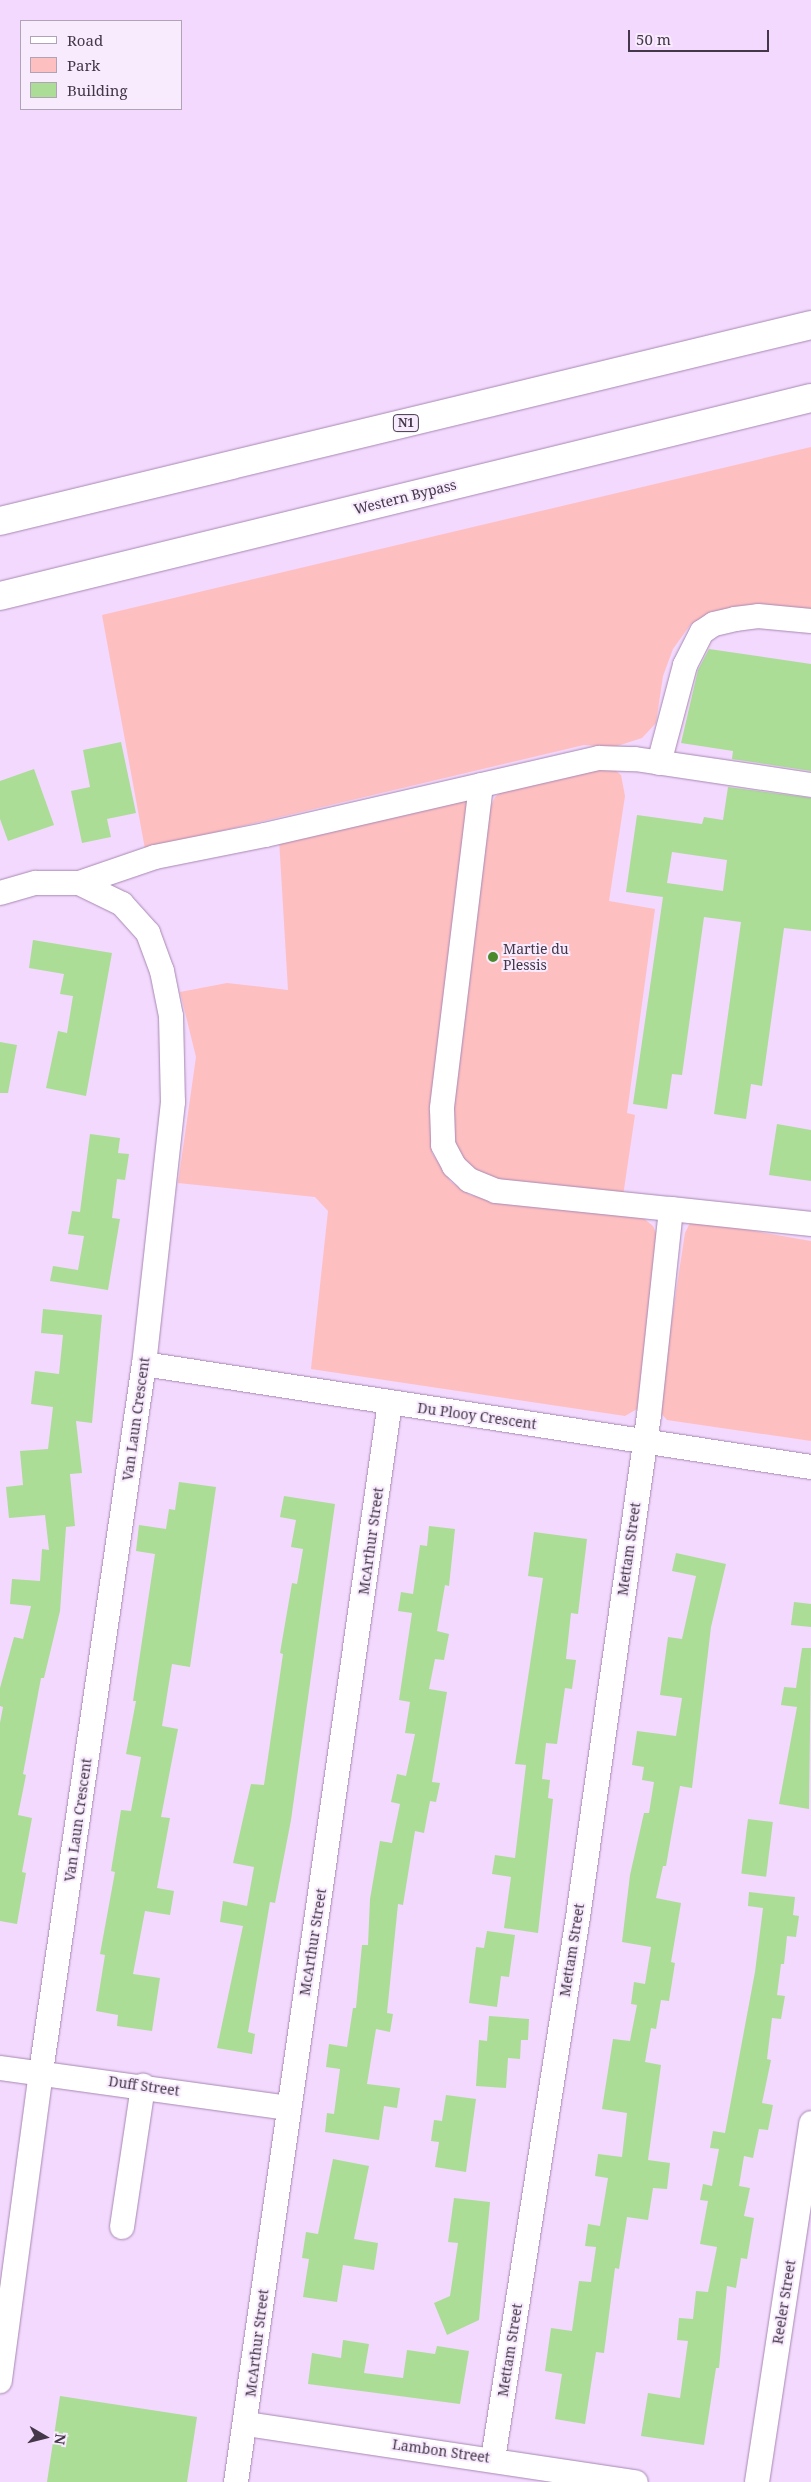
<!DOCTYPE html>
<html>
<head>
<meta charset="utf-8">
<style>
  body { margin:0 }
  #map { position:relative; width:811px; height:2482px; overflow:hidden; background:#f3d9fd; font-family:"Noto Serif",serif }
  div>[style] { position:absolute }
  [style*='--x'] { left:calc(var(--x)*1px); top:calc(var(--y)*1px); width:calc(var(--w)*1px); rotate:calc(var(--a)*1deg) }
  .green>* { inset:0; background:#febfc1 }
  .building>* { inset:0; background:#abdd97; transform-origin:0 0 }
  .roads { filter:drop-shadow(0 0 1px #a788b3) drop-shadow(0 0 1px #a788b3) }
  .minor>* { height:24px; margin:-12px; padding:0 12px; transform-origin:12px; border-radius:12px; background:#fff }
  .highway>* { height:28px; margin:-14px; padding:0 14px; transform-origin:14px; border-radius:14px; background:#fff }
  .dots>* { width:14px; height:14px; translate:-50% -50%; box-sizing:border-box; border:2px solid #f9ebfe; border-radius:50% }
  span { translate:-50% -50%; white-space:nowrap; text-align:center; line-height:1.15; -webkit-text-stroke:4px #f9ebfe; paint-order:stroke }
  .shield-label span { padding:1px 4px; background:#f9ebfe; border:1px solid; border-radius:4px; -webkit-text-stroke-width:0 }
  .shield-label { font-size:12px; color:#443749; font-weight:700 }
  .street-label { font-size:14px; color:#443749 }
  .poi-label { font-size:14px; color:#443749 }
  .left { translate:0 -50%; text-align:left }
  .legend { position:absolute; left:20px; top:20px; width:162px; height:90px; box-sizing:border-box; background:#f9ebfe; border:1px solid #b1a3b6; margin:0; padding:6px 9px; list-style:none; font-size:15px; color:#443749 }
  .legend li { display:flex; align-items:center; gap:10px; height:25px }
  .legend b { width:25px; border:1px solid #b1a3b6 }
  .north { position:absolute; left:20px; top:2412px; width:50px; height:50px; -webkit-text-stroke:4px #f9ebfe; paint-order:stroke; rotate:98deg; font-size:14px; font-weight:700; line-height:20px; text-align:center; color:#443749 }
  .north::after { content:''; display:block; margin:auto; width:18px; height:22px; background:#443749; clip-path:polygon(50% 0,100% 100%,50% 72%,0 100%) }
  .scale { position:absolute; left:628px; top:30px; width:141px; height:22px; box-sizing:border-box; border:2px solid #443749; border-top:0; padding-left:6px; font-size:15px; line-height:18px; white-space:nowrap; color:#443749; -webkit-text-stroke:4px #f9ebfe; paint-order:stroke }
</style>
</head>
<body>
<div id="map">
  <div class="green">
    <div style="clip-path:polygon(811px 447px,811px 611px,724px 612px,691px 624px,673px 649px,663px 676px,656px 723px,642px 738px,614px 747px,584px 745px,145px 849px,102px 615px)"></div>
    <div style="clip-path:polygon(610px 766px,621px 775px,625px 796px,609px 901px,655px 909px,627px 1113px,635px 1115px,623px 1196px,496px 1182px,472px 1172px,452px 1143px,452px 1106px,483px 823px,495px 797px,512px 783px)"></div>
    <div style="clip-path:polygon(470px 791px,431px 1122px,432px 1153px,451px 1182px,470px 1195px,495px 1200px,642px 1217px,653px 1226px,658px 1238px,637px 1409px,625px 1416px,311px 1369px,328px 1211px,315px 1197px,178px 1183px,196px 1057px,180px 992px,227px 983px,288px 990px,279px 839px)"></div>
    <div style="clip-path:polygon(703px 1222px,811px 1241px,811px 1441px,667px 1420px,658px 1410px,685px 1233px,690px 1223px)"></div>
  </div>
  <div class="building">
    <div style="clip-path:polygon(709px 649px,811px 664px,811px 771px,732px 759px,733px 751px,681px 743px,698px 670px)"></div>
    <div style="clip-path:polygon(121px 742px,136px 813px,107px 819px,111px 837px,82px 843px,71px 791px,90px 787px,83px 750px)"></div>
    <div style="clip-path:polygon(34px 769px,54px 825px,8px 841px,0 819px,0 781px)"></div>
    <div style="clip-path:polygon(evenodd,728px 787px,811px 798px,811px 931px,784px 928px,762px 1086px,751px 1084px,746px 1119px,714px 1114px,741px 922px,704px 917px,682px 1075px,672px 1074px,667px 1109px,633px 1104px,663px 897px,626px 892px,637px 815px,702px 824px,704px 817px,723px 820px,728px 787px,672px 852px,727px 860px,723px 891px,667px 883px,672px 852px)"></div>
    <div style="clip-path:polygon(33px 940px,112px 953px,86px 1096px,46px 1088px,58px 1031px,67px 1033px,73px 996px,60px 994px,64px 974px,29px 968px)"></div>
    <div style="clip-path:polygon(0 1042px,17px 1045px,8px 1093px,0 1093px)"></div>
    <div style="clip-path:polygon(777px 1124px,811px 1130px,811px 1181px,769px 1175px)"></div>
    <div style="clip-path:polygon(90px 1134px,120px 1138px,118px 1153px,129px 1154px,125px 1180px,117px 1179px,112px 1218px,120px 1219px,108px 1290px,50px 1281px,53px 1266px,78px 1270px,84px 1236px,68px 1234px,72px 1211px,80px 1212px)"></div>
    <div style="clip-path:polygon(43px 1309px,102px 1315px,92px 1423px,76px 1421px,82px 1473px,70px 1474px,75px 1526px,66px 1527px,60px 1611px,44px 1678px,41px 1678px,23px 1774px,26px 1775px,18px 1815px,32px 1818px,22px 1872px,26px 1873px,17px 1924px,0 1921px,0 1723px,3px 1707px,0 1706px,0 1688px,14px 1637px,23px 1639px,31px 1606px,10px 1604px,12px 1579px,40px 1581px,42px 1549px,49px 1550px,45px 1515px,9px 1518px,6px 1487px,23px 1485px,20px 1451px,48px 1449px,53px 1407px,31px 1404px,35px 1371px,59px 1374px,63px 1335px,41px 1333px)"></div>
    <div style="clip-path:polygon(179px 1482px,216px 1487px,190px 1667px,172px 1664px,162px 1726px,178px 1729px,161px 1817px,170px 1818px,157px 1888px,174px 1891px,170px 1915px,145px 1911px,133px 1974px,160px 1978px,152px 2031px,117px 2026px,118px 2015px,96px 2011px,105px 1955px,100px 1954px,115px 1872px,111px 1871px,121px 1810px,131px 1811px,141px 1757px,126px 1754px,136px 1701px,133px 1701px,155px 1554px,136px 1551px,139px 1525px,166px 1529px,169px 1509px,175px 1510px)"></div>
    <div style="clip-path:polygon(284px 1496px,335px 1504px,291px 1820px,275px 1903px,270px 1902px,248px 2032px,255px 2034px,252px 2054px,217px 2048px,243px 1926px,220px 1922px,223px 1901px,247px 1906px,254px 1867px,233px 1863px,251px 1784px,264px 1785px,283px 1654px,280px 1653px,292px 1583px,297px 1584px,303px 1549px,291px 1547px,296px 1520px,280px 1517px)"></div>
    <div style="clip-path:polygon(429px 1526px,455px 1529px,449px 1586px,445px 1585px,437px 1631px,449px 1634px,444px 1660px,435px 1659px,429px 1689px,447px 1692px,432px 1782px,440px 1783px,436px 1802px,430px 1801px,424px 1833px,415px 1831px,403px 1905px,398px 1904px,387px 2013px,393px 2014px,390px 2032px,376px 2029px,367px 2084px,400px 2088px,397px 2108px,384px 2106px,379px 2140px,325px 2132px,327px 2113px,334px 2114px,340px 2069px,326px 2067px,329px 2044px,347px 2047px,353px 2008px,356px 2008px,362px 1945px,368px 1945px,370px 1899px,380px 1841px,392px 1843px,400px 1804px,391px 1802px,397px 1774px,406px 1776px,415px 1734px,405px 1733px,410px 1702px,399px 1700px,412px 1613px,398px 1611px,401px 1592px,413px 1594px,420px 1545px,427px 1546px)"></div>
    <div style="clip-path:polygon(534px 1532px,587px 1539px,578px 1614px,571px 1613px,566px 1659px,576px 1660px,572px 1689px,565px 1688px,557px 1744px,546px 1743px,542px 1779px,550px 1780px,548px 1798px,553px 1799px,538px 1933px,504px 1928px,511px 1877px,492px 1874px,495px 1855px,515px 1858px,526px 1765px,515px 1764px,543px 1578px,528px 1576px)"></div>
    <div style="clip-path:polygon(676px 1553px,726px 1564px,711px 1627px,692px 1788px,680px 1786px,666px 1866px,663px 1866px,656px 1898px,681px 1903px,671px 1962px,675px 1963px,669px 2001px,661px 2000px,656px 2029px,651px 2028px,645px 2062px,661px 2065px,648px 2160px,670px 2163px,667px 2189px,653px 2188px,648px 2220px,627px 2217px,619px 2269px,615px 2268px,604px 2353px,596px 2352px,585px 2424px,555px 2419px,562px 2374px,545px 2371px,551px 2328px,572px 2331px,579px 2281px,591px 2282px,596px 2247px,585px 2246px,588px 2224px,600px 2226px,608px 2178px,595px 2176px,598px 2154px,622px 2157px,627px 2113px,602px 2109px,613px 2039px,630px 2041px,637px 2005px,631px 2004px,634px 1982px,645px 1984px,651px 1947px,622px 1942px,630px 1875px,644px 1813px,649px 1813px,654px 1782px,642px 1780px,644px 1767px,632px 1765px,637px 1731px,676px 1736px,682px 1698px,660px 1695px,668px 1637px,682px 1639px,696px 1576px,672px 1571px)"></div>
    <div style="clip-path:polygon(794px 1602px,811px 1604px,811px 1627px,791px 1625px)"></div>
    <div style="clip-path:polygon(802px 1648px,811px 1648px,809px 1809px,779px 1804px,797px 1707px,781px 1705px,784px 1687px,796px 1688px)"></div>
    <div style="left:748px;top:1819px;width:25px;height:55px;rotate:7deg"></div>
    <div style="clip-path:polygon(749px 1892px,795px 1897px,793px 1915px,799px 1916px,796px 1937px,787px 1936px,784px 1964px,781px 1964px,777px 1995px,785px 1996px,781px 2019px,772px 2018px,767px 2059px,771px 2060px,762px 2103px,773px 2105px,768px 2130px,759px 2129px,753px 2158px,744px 2156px,739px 2186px,750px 2188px,744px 2216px,754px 2218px,747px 2259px,741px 2258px,736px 2288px,727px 2286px,719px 2368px,716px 2368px,704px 2445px,641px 2436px,648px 2393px,680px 2398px,688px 2341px,677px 2340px,679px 2318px,693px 2319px,696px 2291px,708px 2292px,717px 2247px,700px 2244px,708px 2201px,700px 2200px,703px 2184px,712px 2186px,719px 2149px,710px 2148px,713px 2131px,725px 2133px,755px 1972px,763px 1908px,748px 1906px)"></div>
    <div style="clip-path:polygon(487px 1931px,515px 1935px,509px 1977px,501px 1976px,497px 2007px,469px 2003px,476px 1947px,484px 1948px)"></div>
    <div style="clip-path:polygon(489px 2016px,529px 2019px,528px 2040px,521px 2040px,520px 2059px,508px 2058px,506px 2088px,476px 2086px,479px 2040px,487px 2041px)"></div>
    <div style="clip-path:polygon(446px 2095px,476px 2099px,466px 2172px,435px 2167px,439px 2142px,431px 2141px,434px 2120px,442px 2121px)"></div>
    <div style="clip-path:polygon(333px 2159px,369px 2166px,354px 2239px,378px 2243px,374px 2270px,343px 2265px,337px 2302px,303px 2297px,309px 2259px,302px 2258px,306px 2232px,318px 2234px)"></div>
    <div style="clip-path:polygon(454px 2198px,490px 2202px,479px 2320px,447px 2335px,434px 2303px,450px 2296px,458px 2243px,448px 2242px)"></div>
    <div style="clip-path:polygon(343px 2340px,369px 2344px,364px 2373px,403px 2378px,407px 2350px,435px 2354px,437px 2346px,469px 2351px,460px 2404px,308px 2384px,312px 2353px,341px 2358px)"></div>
    <div style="clip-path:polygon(60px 2396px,197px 2417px,187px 2482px,47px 2482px)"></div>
  </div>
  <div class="roads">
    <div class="minor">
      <div style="--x:659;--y:763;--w:101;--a:-75.1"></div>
      <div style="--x:685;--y:665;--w:37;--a:-63"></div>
      <div style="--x:702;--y:632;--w:14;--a:-34"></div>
      <div style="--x:714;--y:624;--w:22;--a:-13"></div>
      <div style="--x:735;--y:619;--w:23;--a:-7"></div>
      <div style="--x:758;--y:616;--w:53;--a:5.4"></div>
      <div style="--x:481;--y:785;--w:326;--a:96.9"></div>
      <div style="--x:442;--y:1109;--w:36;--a:88"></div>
      <div style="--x:443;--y:1145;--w:24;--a:62"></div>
      <div style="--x:454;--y:1166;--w:21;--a:43"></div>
      <div style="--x:469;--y:1180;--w:29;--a:22"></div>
      <div style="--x:496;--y:1191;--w:176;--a:5.9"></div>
      <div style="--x:79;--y:883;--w:80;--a:-18.9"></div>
      <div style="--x:155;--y:857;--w:112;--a:-11.3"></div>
      <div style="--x:265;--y:835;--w:343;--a:-13"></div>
      <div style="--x:599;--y:758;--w:36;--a:2"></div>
      <div style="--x:635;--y:759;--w:178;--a:8.4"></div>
      <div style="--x:0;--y:893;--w:37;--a:-16"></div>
      <div style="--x:36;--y:883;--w:43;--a:0"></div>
      <div style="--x:79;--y:883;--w:48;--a:26"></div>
      <div style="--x:122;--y:904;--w:39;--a:48"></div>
      <div style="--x:148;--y:933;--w:40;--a:69.8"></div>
      <div style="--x:162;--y:971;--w:46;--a:78.7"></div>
      <div style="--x:171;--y:1016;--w:86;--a:88.7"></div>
      <div style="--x:173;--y:1102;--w:264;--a:96.3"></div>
      <div style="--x:144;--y:1364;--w:715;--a:98.28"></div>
      <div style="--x:41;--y:2072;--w:312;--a:97.6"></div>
      <div style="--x:144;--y:1364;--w:675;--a:8.78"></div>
      <div style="--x:0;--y:2068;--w:290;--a:7.9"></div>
      <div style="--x:122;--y:2227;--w:143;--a:-81.5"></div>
      <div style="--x:246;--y:2424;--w:394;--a:8.5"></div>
      <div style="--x:493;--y:2459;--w:549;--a:-81.09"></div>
      <div style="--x:578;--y:1917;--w:507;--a:-81.95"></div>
      <div style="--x:649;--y:1415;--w:207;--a:-83.9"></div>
      <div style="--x:671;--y:1209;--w:141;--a:6.1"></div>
      <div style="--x:236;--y:2482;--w:1090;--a:-81.88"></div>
      <div style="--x:757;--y:2482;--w:363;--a:-81.4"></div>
    </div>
    <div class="highway">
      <div style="--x:0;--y:521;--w:834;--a:-13.59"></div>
      <div style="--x:0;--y:596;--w:835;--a:-13.72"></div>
    </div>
  </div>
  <div class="dots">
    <div style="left:493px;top:957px;background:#4a8a2b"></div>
  </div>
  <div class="shield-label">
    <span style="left:406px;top:423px">N1</span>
  </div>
  <div class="street-label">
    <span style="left:405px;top:497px;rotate:-14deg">Western Bypass</span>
    <span style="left:477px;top:1416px;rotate:8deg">Du Plooy Crescent</span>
    <span style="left:136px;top:1419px;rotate:-82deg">Van Laun Crescent</span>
    <span style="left:371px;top:1541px;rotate:-82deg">McArthur Street</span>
    <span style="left:629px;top:1549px;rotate:-82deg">Mettam Street</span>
    <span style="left:78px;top:1820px;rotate:-82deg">Van Laun Crescent</span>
    <span style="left:313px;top:1942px;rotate:-81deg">McArthur Street</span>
    <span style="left:572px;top:1950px;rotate:-81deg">Mettam Street</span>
    <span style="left:144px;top:2086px;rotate:8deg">Duff Street</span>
    <span style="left:784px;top:2302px;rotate:-81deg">Reeler Street</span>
    <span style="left:257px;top:2343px;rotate:-83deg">McArthur Street</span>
    <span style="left:510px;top:2350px;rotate:-81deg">Mettam Street</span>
    <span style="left:441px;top:2451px;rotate:8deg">Lambon Street</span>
  </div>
  <div class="poi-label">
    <span class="left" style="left:503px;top:957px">Martie du<br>Plessis</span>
  </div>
  <ul class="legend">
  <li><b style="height:6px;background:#fff"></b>Road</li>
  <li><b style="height:14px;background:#febfc1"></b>Park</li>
  <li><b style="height:14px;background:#abdd97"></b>Building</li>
  </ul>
  <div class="north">N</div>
  <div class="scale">50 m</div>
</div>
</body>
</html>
